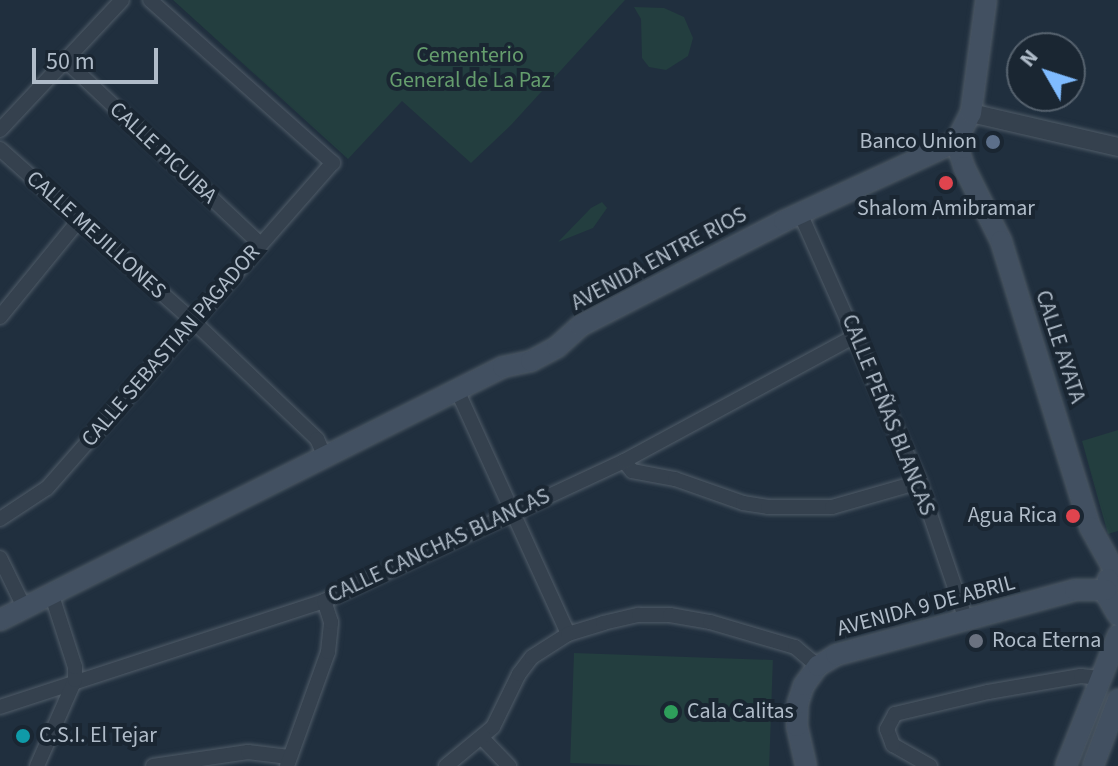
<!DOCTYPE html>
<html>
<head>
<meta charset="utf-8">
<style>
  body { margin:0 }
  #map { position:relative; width:1118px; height:766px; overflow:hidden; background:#202f3e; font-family:"Source Sans 3",sans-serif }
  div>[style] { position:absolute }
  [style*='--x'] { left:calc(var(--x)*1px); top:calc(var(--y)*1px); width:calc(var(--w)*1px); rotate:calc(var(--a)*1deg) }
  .green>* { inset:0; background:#233e3f; transform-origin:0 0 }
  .roads { filter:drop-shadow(0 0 2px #505c68) drop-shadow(0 0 2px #505c68) }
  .minor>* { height:14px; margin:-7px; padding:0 7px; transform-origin:7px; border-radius:7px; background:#35414e }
  .tertiary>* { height:18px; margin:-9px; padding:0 9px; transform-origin:9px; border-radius:9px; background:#35414e }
  .secondary>* { height:20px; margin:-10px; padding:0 10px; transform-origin:10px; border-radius:10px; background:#425061 }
  .dots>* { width:22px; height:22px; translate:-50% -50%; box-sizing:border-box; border:4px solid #1a2632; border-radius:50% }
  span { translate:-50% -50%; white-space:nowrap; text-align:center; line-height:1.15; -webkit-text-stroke:8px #1a2632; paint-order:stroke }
  .park-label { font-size:22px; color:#659d6d }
  .poi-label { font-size:22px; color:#b0bcc9 }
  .right { translate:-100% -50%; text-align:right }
  .left { translate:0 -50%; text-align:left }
  .street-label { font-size:22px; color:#b0bcc9 }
  .north { position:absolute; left:1006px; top:32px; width:80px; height:80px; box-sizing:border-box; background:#1a2632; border:2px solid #56626e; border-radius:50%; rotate:309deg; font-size:22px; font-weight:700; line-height:32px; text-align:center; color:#b0bcc9 }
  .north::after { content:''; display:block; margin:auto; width:28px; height:36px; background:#7fbbff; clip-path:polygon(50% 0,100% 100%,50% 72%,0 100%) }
  .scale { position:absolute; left:32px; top:48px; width:126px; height:36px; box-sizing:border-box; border:4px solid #b0bcc9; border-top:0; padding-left:10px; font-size:24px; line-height:28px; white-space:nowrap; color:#b0bcc9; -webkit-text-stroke:6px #1a2632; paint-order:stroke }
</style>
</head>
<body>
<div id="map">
  <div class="green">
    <div style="clip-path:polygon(173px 0,625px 0,511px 125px,471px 163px,402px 101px,348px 159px)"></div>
    <div style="clip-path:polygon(634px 7px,664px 8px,684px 17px,693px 38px,688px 56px,666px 70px,649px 67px,642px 58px,641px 19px)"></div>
    <div style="clip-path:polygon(602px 202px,607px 208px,593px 228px,558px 242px,591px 208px)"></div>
    <div style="clip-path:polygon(1118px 430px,1118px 531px,1108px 534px,1082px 441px)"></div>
    <div style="left:574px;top:653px;width:199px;height:110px;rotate:2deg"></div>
  </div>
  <div class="roads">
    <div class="minor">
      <div style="--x:66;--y:61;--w:267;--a:43.3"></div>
      <div style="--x:0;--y:130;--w:178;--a:-46.8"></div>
      <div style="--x:0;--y:149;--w:257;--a:41.7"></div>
      <div style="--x:192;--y:320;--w:173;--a:43.6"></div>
      <div style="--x:317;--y:439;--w:20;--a:66"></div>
      <div style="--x:800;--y:213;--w:294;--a:66.1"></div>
      <div style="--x:919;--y:482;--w:146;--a:71.2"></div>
      <div style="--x:0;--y:317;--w:125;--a:-50.8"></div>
      <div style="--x:457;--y:390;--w:268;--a:65.5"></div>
      <div style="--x:624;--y:461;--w:13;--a:51"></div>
      <div style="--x:632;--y:471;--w:44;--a:10.5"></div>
      <div style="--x:675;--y:479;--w:72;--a:19.4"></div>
      <div style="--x:743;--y:503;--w:25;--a:9"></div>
      <div style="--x:768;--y:507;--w:64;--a:0"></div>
      <div style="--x:832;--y:507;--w:91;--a:-16"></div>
      <div style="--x:0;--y:519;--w:56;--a:-33.4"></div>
      <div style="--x:47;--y:488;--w:433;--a:-48.7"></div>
      <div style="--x:333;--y:163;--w:245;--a:-138.3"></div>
      <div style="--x:0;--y:558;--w:57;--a:63.9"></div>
      <div style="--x:0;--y:707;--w:341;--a:-18.1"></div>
      <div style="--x:324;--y:601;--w:331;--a:-25"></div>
      <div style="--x:624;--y:461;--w:265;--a:-28.4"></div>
      <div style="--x:482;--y:738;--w:39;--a:46"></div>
      <div style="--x:37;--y:766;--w:94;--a:-66.2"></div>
      <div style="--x:75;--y:680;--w:13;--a:-90"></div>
      <div style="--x:75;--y:667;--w:75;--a:-107.9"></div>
      <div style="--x:153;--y:766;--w:96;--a:-8.4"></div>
      <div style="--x:248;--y:752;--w:39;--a:7"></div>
      <div style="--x:287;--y:766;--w:121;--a:-70.2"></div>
      <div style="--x:328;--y:652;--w:30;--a:-84"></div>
      <div style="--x:331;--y:622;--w:22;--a:-108"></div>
      <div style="--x:446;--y:766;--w:61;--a:-39.7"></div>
      <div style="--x:493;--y:727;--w:59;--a:-63.9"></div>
      <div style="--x:519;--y:674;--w:21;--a:-53"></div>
      <div style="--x:532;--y:657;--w:43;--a:-32.6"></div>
      <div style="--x:568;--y:634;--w:37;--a:-17"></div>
      <div style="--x:603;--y:623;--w:37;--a:-13"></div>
      <div style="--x:639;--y:615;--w:31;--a:0"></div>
      <div style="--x:670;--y:615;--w:41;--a:9.9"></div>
      <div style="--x:710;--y:622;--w:89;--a:16.4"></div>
      <div style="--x:795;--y:647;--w:30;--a:40"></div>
      <div style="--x:930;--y:766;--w:43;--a:-150.4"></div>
      <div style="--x:893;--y:745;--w:17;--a:-111"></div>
      <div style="--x:887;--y:729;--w:17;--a:-62"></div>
      <div style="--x:895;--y:714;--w:96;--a:-13.3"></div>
      <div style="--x:988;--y:692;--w:94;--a:-9.8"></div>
      <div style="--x:1081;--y:676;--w:18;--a:6"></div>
    </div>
    <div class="tertiary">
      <div style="--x:971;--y:113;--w:151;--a:13"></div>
    </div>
    <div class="secondary">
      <div style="--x:956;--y:142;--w:26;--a:72"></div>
      <div style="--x:964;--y:167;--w:83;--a:63.4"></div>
      <div style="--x:1001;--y:241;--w:300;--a:72.7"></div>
      <div style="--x:1090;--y:527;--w:47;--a:60.7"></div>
      <div style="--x:1108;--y:579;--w:17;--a:93"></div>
      <div style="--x:1107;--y:596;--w:22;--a:60"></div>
      <div style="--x:0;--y:620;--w:563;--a:-26.7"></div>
      <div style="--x:503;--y:367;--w:29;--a:-12"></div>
      <div style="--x:531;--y:361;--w:30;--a:-28"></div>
      <div style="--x:557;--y:347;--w:31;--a:-42"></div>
      <div style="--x:580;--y:326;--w:229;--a:-27.2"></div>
      <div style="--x:784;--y:221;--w:189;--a:-24.7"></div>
      <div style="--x:956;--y:142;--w:33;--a:-63"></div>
      <div style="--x:971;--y:113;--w:114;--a:-82.4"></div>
      <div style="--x:806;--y:766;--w:41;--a:-102.7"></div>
      <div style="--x:797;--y:726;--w:23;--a:-88"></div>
      <div style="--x:798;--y:703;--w:19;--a:-72"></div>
      <div style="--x:804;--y:685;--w:24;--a:-54"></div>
      <div style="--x:818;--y:666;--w:21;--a:-31"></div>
      <div style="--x:836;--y:655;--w:248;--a:-15.2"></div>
      <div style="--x:1075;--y:590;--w:31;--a:0"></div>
      <div style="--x:1066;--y:766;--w:141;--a:-68.3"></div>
      <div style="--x:1093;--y:766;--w:71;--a:-69.3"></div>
    </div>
  </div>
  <div class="dots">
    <div style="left:993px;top:142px;background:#5c6f8a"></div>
    <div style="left:946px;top:183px;background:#e0444e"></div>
    <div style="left:1073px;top:516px;background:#e0444e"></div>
    <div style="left:976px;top:641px;background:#6b7280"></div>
    <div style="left:671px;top:712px;background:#2e9e5b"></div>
    <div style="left:23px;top:736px;background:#0f9aa8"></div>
  </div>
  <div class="park-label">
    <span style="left:470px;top:68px">Cementerio<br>General de La Paz</span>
  </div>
  <div class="poi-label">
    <span class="right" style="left:977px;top:142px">Banco Union</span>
    <span style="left:946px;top:209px">Shalom Amibramar</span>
    <span class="right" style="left:1057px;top:516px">Agua Rica</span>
    <span class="left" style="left:992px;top:641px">Roca Eterna</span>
    <span class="left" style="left:687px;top:712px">Cala Calitas</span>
    <span class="left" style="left:39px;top:736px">C.S.I. El Tejar</span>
  </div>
  <div class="street-label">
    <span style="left:163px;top:153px;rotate:43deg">CALLE PICUIBA</span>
    <span style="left:96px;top:235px;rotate:42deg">CALLE MEJILLONES</span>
    <span style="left:659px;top:259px;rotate:-28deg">AVENIDA ENTRE RIOS</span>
    <span style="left:171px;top:346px;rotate:-49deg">CALLE SEBASTIAN PAGADOR</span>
    <span style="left:1060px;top:347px;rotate:72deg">CALLE AYATA</span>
    <span style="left:888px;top:415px;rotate:68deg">CALLE PEÑAS BLANCAS</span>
    <span style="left:439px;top:546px;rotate:-25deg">CALLE CANCHAS BLANCAS</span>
    <span style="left:926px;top:606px;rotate:-15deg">AVENIDA 9 DE ABRIL</span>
  </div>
  <div class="north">N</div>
  <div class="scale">50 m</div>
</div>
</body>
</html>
